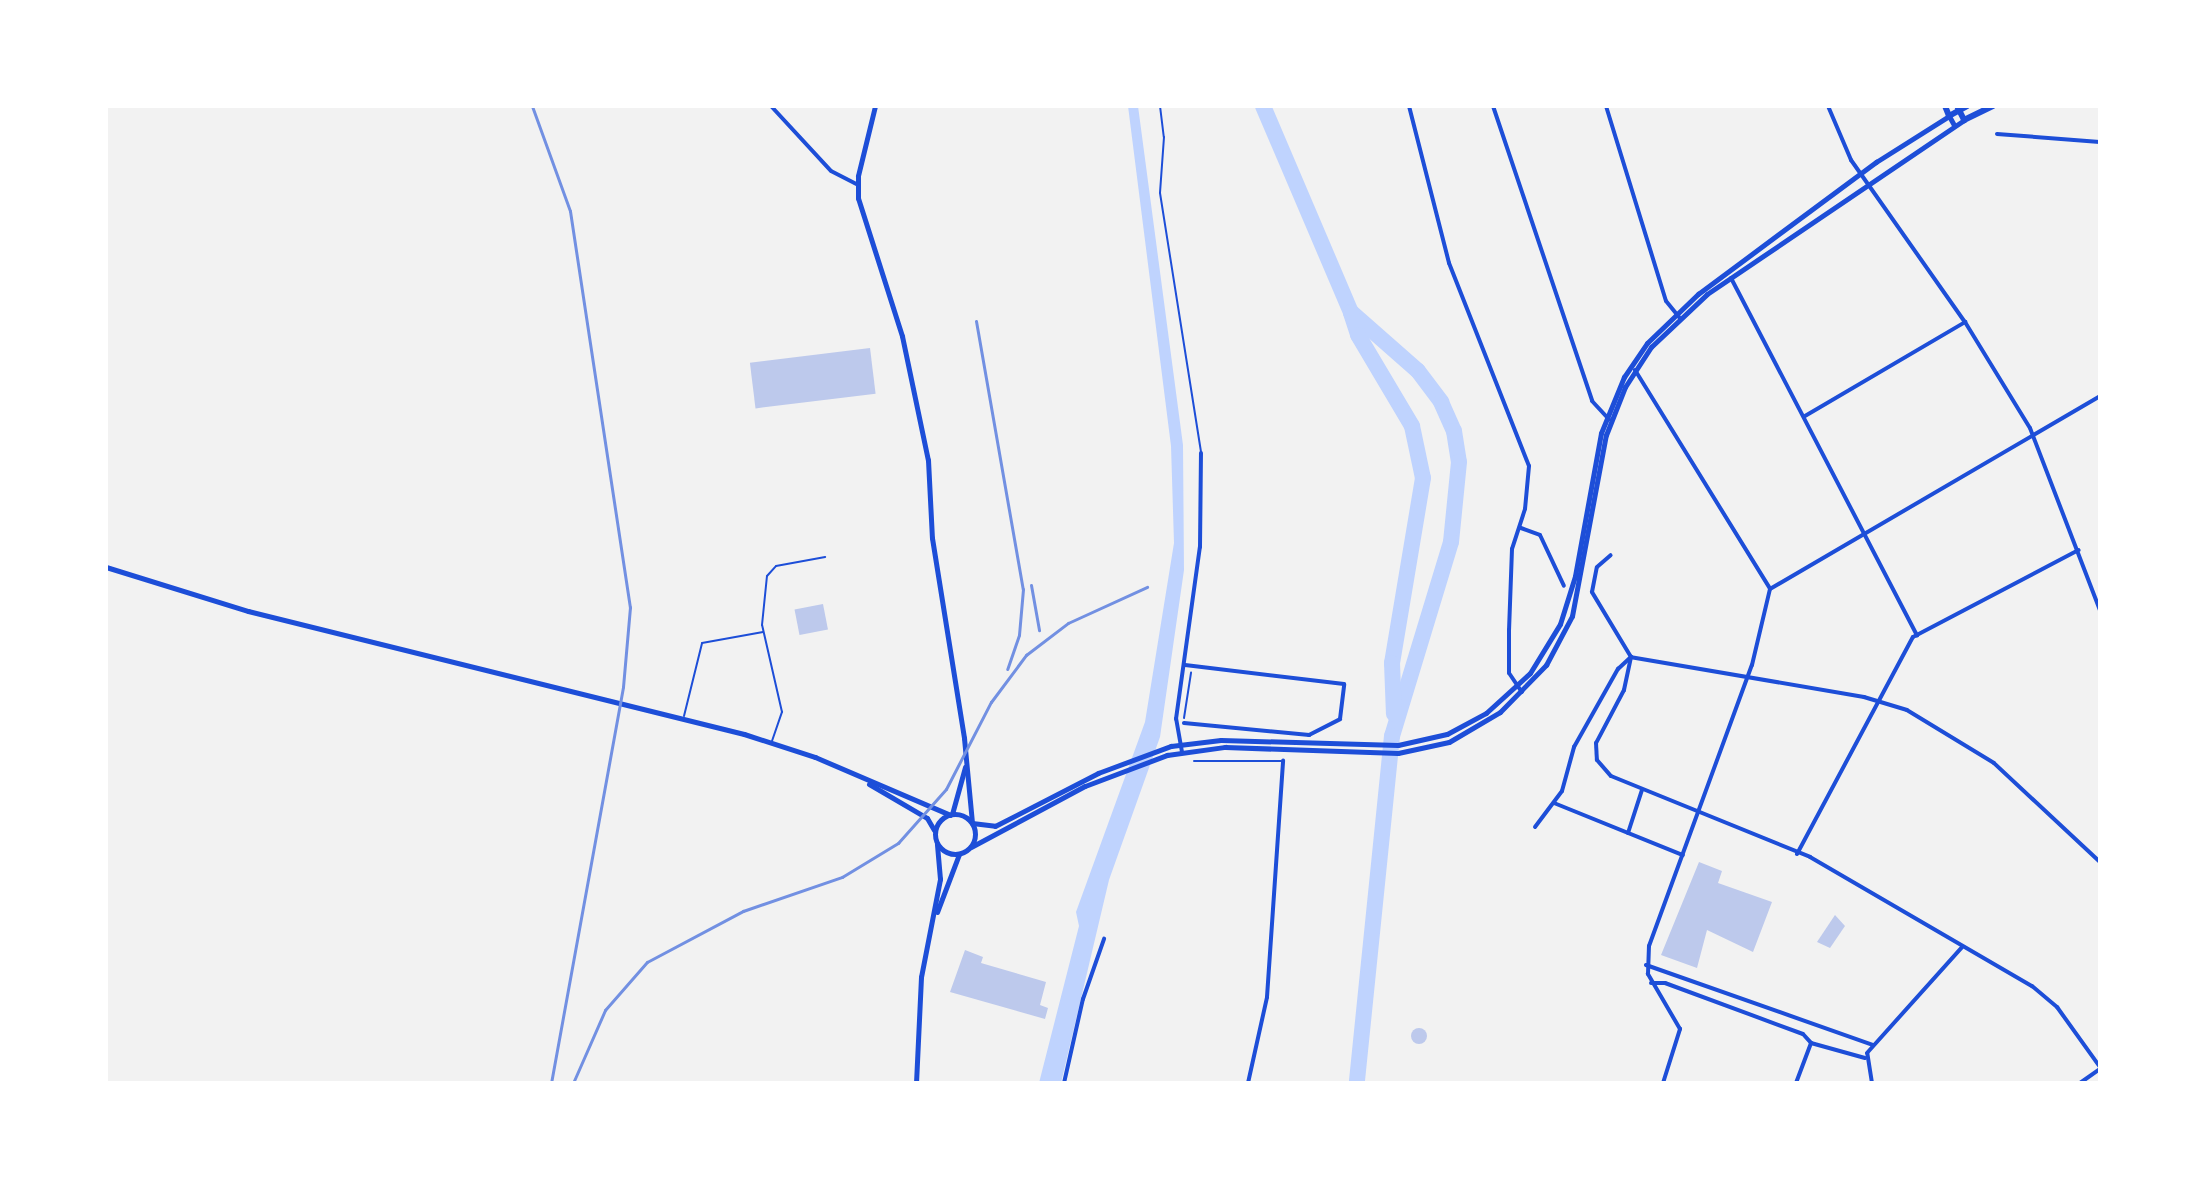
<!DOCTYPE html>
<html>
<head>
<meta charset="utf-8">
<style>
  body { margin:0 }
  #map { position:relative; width:2206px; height:1189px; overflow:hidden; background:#f2f2f2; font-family:"Public Sans",sans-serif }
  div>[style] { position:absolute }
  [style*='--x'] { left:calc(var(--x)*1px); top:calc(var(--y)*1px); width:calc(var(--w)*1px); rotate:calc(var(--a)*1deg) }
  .water>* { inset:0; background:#bfd3fe }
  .river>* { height:16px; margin:-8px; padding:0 8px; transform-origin:8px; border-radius:8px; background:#bfd3fe }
  .building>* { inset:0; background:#bdc9ec; transform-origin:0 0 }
  .round { border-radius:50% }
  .path>* { height:2px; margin:-1px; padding:0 1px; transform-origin:1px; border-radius:1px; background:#1d4ed8 }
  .service>* { height:2px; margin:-1px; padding:0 1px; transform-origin:1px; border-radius:1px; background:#1d4ed8 }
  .minor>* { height:4px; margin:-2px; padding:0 2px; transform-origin:2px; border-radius:2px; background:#1d4ed8 }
  .tertiary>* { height:5px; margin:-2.5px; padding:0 2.5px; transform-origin:2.5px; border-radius:2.5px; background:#1d4ed8 }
  .tertiary>.ring { margin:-2.5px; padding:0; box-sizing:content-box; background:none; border:5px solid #1d4ed8; border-radius:50% }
  .secondary>* { height:6px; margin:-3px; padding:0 3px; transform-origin:3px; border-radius:3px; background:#1d4ed8 }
  .rail>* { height:3px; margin:-1.5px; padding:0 1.5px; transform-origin:1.5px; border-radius:1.5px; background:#7290e2 }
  span { translate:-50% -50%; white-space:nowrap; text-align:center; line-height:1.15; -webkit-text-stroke:8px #fff; paint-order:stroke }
  .frame { position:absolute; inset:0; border:108px solid #fff; pointer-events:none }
</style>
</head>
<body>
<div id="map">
  <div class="water">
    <div style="clip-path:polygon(1128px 106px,1138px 106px,1183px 445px,1184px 570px,1160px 737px,1109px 880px,1061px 1083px,1039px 1083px,1079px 926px,1076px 912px,1145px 722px,1174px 543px,1171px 446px)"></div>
  </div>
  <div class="river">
    <div style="--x:1263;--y:106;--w:224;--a:66.9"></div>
    <div style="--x:1351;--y:312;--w:89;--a:41.4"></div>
    <div style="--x:1418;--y:371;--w:39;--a:53"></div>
    <div style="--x:1441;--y:402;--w:32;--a:66"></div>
    <div style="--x:1454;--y:431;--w:31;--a:81"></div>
    <div style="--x:1459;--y:462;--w:80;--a:95.7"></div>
    <div style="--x:1451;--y:542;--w:203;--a:106.9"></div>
    <div style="--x:1392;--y:736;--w:349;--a:95.8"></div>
    <div style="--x:1351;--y:313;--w:23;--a:72"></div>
    <div style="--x:1358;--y:335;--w:106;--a:59.3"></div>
    <div style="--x:1412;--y:426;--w:53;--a:78.1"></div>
    <div style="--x:1423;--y:478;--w:188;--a:99.5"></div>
    <div style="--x:1392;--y:663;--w:51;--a:87.8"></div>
  </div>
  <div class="building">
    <div style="left:870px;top:348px;width:46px;height:121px;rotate:83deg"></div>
    <div style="left:823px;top:604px;width:26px;height:29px;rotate:79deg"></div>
    <div style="clip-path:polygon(1699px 862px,1722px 871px,1718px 883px,1772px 902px,1753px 952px,1707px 930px,1697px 968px,1661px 955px)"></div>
    <div style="clip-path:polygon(1835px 915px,1845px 926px,1830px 948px,1817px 942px)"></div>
    <div style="clip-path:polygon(965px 950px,983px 957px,981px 963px,1046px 982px,1040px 1005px,1048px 1008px,1045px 1019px,950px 992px)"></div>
    <div class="round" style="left:1411px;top:1028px;width:16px;height:16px"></div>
  </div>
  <div class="path">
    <div style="--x:1184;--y:718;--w:46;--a:-81.2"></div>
  </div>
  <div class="service">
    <div style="--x:1160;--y:106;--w:31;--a:83"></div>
    <div style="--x:1164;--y:137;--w:56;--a:94.1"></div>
    <div style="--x:1160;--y:193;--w:263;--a:81"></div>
    <div style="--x:1877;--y:106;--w:1;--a:90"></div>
    <div style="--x:684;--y:716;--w:75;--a:-76.1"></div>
    <div style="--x:702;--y:643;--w:62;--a:-10.2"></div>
    <div style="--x:772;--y:741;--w:31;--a:-71"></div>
    <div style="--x:782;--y:712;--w:89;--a:-102.9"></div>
    <div style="--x:762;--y:625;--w:49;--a:-84.2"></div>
    <div style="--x:767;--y:576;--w:13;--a:-48"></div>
    <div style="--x:776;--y:566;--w:50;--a:-10.4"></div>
    <div style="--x:1194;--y:761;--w:87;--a:0"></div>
  </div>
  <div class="minor">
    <div style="--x:771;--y:106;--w:88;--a:47.3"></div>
    <div style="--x:831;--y:171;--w:29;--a:27"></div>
    <div style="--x:1409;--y:106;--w:162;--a:75.7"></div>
    <div style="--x:1449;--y:263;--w:218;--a:68.5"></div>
    <div style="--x:1529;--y:466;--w:43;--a:95.3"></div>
    <div style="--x:1525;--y:509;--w:42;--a:108"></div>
    <div style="--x:1512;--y:549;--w:81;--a:92.1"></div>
    <div style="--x:1509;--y:630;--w:43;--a:90"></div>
    <div style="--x:1509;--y:673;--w:23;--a:56"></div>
    <div style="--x:1493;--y:106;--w:311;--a:71.4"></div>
    <div style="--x:1592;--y:401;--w:25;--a:47"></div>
    <div style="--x:1606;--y:106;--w:204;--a:72.9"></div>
    <div style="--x:1666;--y:301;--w:21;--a:51"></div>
    <div style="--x:1828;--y:106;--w:59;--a:66.9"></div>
    <div style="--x:1851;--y:160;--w:198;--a:54.9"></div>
    <div style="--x:1965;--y:322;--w:124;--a:58.5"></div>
    <div style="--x:2030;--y:428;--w:195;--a:69"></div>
    <div style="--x:1997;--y:134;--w:103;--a:4.4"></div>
    <div style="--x:1731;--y:278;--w:403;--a:62.5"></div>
    <div style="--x:1635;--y:370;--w:257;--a:58.3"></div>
    <div style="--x:1805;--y:416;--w:186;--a:-30.4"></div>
    <div style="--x:1521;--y:528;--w:20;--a:20"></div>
    <div style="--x:1540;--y:535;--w:56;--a:64.8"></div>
    <div style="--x:1184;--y:723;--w:126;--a:5.5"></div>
    <div style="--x:1309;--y:735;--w:35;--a:-27"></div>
    <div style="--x:1340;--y:719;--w:35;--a:-83"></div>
    <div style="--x:1344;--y:684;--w:160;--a:-173.2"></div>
    <div style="--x:1182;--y:752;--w:34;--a:-100"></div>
    <div style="--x:1176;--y:719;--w:174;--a:-82.1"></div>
    <div style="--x:1200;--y:547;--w:94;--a:-89.4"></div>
    <div style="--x:1554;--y:803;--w:139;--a:22"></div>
    <div style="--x:1535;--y:827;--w:45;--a:-53.1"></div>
    <div style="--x:1562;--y:791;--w:46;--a:-74.7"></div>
    <div style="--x:1574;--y:747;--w:90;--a:-60.6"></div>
    <div style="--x:1618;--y:669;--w:18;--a:-43"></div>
    <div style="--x:1631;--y:657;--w:76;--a:-121"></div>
    <div style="--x:1592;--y:592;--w:25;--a:-79"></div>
    <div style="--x:1597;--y:567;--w:18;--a:-41"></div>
    <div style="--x:1628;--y:833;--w:45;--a:-72"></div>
    <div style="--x:1797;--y:854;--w:246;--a:-61.9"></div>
    <div style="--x:1913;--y:637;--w:187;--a:-27.7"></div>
    <div style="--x:2100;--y:862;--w:145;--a:-137"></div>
    <div style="--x:1994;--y:763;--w:102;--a:-148.7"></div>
    <div style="--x:1907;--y:710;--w:45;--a:-163.2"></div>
    <div style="--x:1864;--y:697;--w:236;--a:-170.3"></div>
    <div style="--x:1631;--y:657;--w:34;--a:102"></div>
    <div style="--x:1624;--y:690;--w:60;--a:117.8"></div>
    <div style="--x:1596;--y:743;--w:17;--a:87"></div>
    <div style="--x:1597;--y:760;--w:21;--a:49"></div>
    <div style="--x:1611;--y:776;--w:215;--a:22.1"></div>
    <div style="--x:1810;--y:857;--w:257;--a:30.2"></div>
    <div style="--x:2032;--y:986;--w:33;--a:40"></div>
    <div style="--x:2057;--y:1007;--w:74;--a:54.4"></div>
    <div style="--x:1646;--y:965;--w:241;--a:19.4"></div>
    <div style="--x:1651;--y:983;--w:14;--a:0"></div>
    <div style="--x:1665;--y:983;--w:147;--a:20.3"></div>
    <div style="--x:1803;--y:1034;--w:12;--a:48"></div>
    <div style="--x:1811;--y:1043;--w:56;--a:15.5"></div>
    <div style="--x:1064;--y:1083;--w:86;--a:-77.3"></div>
    <div style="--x:1083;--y:999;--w:64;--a:-70.7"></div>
    <div style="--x:1248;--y:1083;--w:88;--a:-77.5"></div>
    <div style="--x:1267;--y:997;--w:237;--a:-86.1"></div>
    <div style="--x:1663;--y:1083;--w:57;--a:-72.5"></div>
    <div style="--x:1680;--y:1029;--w:64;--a:-120.2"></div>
    <div style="--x:1648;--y:974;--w:28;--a:-88"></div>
    <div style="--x:1649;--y:946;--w:299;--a:-69.9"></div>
    <div style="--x:1752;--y:665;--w:78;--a:-76.7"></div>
    <div style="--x:1770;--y:589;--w:382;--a:-30.3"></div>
    <div style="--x:1796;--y:1083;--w:43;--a:-69.4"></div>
    <div style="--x:1872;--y:1083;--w:30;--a:-99"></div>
    <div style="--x:1867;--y:1053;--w:142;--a:-48.1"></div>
    <div style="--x:2080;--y:1083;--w:24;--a:-35"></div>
  </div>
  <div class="tertiary">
    <div style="--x:875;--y:106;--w:72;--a:103.7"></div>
    <div style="--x:858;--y:176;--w:22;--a:90"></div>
    <div style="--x:858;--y:198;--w:145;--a:72.3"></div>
    <div style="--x:902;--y:336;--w:127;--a:78.2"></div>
    <div style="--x:928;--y:460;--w:78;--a:87.1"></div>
    <div style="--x:932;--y:538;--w:203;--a:80.9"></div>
    <div style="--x:964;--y:738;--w:85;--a:84.6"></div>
    <div style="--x:106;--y:567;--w:149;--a:17.2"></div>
    <div style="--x:248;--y:611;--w:511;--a:13.93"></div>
    <div style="--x:744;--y:734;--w:75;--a:17.9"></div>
    <div style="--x:815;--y:757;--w:147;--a:23.2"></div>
    <div style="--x:869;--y:784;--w:67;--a:30.4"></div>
    <div style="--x:927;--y:818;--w:14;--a:60"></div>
    <div class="ring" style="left:935px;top:814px;width:35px;height:35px"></div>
    <div style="--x:952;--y:814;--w:49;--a:-74.5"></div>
    <div style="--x:972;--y:823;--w:23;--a:7"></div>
    <div style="--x:995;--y:826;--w:116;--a:-27.2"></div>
    <div style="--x:1098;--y:773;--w:78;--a:-20.3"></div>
    <div style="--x:1171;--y:746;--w:50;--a:-6.8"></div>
    <div style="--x:1221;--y:740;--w:177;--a:1.6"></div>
    <div style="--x:1398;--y:745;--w:50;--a:-12.7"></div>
    <div style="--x:1447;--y:734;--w:44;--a:-28.3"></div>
    <div style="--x:1486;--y:713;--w:59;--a:-42.3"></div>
    <div style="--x:1530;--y:673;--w:57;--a:-58.5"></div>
    <div style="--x:1560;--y:624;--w:50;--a:-72.6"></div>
    <div style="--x:1575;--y:576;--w:145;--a:-79.7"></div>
    <div style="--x:1601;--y:433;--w:61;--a:-67.7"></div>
    <div style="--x:1624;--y:377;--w:41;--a:-55.9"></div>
    <div style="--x:1647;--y:343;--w:71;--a:-43.9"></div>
    <div style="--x:1698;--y:294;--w:222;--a:-36.6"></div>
    <div style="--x:1876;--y:162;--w:86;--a:-32.2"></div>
    <div style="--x:1949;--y:116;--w:10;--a:61"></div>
    <div style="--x:971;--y:847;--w:129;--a:-28.2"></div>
    <div style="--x:1085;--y:786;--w:88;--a:-20.7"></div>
    <div style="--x:1167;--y:755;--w:59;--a:-7.9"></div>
    <div style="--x:1225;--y:747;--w:173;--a:2"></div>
    <div style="--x:1398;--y:753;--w:52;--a:-12.2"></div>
    <div style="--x:1449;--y:742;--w:59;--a:-30.5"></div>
    <div style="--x:1500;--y:712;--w:66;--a:-45.6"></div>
    <div style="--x:1546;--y:665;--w:55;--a:-62"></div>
    <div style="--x:1572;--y:616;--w:184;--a:-79.4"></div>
    <div style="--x:1606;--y:435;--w:52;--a:-68.4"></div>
    <div style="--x:1625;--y:387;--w:48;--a:-57"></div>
    <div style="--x:1651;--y:347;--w:77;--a:-43.4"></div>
    <div style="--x:1707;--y:294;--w:310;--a:-34.1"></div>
    <div style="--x:937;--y:912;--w:62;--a:-69.2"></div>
    <div style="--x:916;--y:1083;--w:106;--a:-87.3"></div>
    <div style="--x:921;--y:977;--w:100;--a:-79"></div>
    <div style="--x:940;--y:879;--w:35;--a:-95"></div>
  </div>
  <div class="secondary">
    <div style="--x:1945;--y:106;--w:11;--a:68"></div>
    <div style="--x:1949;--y:116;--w:21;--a:-29"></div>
    <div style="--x:1957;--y:106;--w:16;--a:63"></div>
    <div style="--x:1964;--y:120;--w:32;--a:-26"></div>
  </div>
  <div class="rail">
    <div style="--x:532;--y:106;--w:112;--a:70.1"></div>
    <div style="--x:570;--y:211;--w:401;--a:81.4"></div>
    <div style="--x:630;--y:607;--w:80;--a:95"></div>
    <div style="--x:623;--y:687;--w:402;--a:100.3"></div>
    <div style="--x:976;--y:321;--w:272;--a:80.1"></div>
    <div style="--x:1023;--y:589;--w:46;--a:95"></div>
    <div style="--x:1019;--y:635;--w:36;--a:109"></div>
    <div style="--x:1031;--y:585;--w:46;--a:79.9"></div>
    <div style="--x:573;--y:1083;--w:80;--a:-66.3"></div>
    <div style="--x:605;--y:1010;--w:64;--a:-48.8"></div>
    <div style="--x:647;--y:962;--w:109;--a:-28"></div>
    <div style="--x:743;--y:911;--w:105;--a:-19"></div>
    <div style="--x:842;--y:877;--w:66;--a:-31.3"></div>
    <div style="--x:898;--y:843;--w:72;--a:-48.4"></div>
    <div style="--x:946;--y:789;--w:98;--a:-62.7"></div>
    <div style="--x:991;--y:702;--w:59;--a:-53.3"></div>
    <div style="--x:1026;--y:655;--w:53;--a:-37.3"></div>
    <div style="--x:1068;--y:623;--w:87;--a:-24.5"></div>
  </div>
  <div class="frame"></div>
</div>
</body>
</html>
